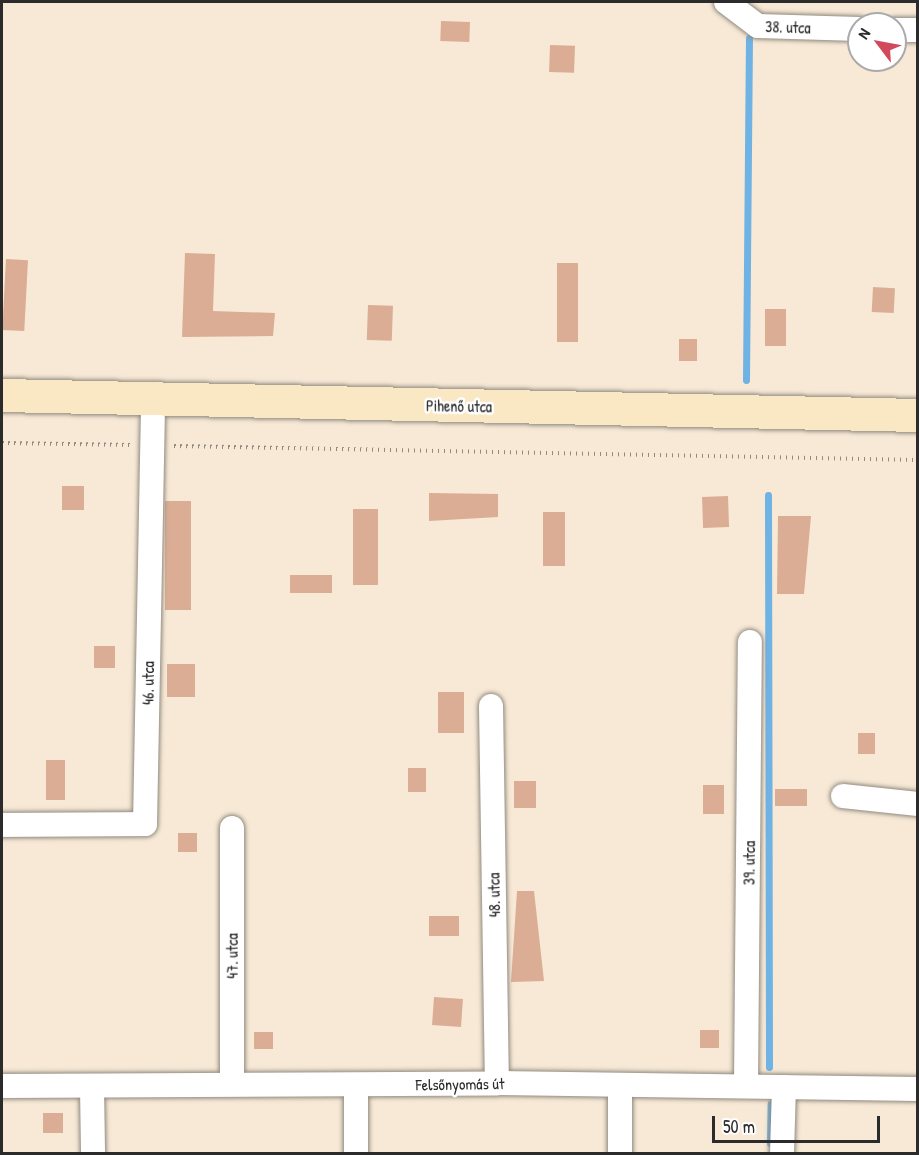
<!DOCTYPE html>
<html>
<head>
<meta charset="utf-8">
<style>
  body { margin:0 }
  #map { position:relative; width:919px; height:1155px; overflow:hidden; background:#f7e9d5; font-family:"Patrick Hand",sans-serif }
  div>[style] { position:absolute }
  [style*='--x'] { left:calc(var(--x)*1px); top:calc(var(--y)*1px); width:calc(var(--w)*1px); rotate:calc(var(--a)*1deg) }
  .stream>* { height:7px; margin:-3.5px; padding:0 3.5px; transform-origin:3.5px; border-radius:3.5px; background:#6fb2e4 }
  .building>* { inset:0; background:#dbad95; transform-origin:0 0 }
  .path>* { height:4px; margin-top:-2px; transform-origin:0; background:repeating-linear-gradient(90deg,#918a80 0 1.5px,transparent 0 6px) }
  .roads { filter:drop-shadow(0 0 2px #918a80) drop-shadow(0 0 2px #918a80) }
  .street>* { height:24px; margin:-12px; padding:0 12px; transform-origin:12px; border-radius:12px; background:#fff }
  .secondary>* { height:33px; margin:-16.5px; padding:0 16.5px; transform-origin:16.5px; border-radius:16.5px; background:#fae7c3 }
  span { translate:-50% -50%; white-space:nowrap; text-align:center; line-height:1.15; -webkit-text-stroke:5px #fff; paint-order:stroke }
  .street-label { font-size:16px; color:#2b2b2b }
  .frame { position:absolute; inset:0; border:3px solid #2b2b2b; pointer-events:none }
  .north { position:absolute; left:847px; top:12px; width:60px; height:60px; box-sizing:border-box; background:#fff; border:2px solid #aaa; border-radius:50%; rotate:302deg; font-size:16px; font-weight:700; line-height:24px; text-align:center; color:#2b2b2b }
  .north::after { content:''; display:block; margin:auto; width:21px; height:27px; background:#d1495b; clip-path:polygon(50% 0,100% 100%,50% 72%,0 100%) }
  .scale { position:absolute; left:712px; top:1116px; width:168px; height:27px; box-sizing:border-box; border:3px solid #2b2b2b; border-top:0; padding-left:8px; font-size:18px; line-height:21px; white-space:nowrap; color:#2b2b2b; -webkit-text-stroke:4px #fff; paint-order:stroke }
</style>
</head>
<body>
<div id="map">
  <div class="stream">
    <div style="--x:746;--y:380;--w:342;--a:-89.5"></div>
    <div style="--x:768;--y:495;--w:572;--a:89.9"></div>
    <div style="--x:770;--y:1143;--w:39;--a:-89"></div>
  </div>
  <div class="building">
    <div style="left:441px;top:21px;width:29px;height:20px;rotate:2deg"></div>
    <div style="left:550px;top:45px;width:25px;height:27px;rotate:2deg"></div>
    <div style="clip-path:polygon(185px 253px,215px 254px,213px 311px,275px 313px,273px 336px,182px 337px)"></div>
    <div style="left:6px;top:259px;width:22px;height:71px;rotate:3deg"></div>
    <div style="left:557px;top:263px;width:21px;height:79px"></div>
    <div style="left:873px;top:287px;width:22px;height:25px;rotate:3deg"></div>
    <div style="left:368px;top:305px;width:25px;height:35px;rotate:2deg"></div>
    <div style="left:765px;top:309px;width:21px;height:37px"></div>
    <div style="left:679px;top:339px;width:18px;height:22px"></div>
    <div style="left:62px;top:486px;width:22px;height:24px"></div>
    <div style="clip-path:polygon(429px 493px,498px 494px,498px 517px,429px 521px)"></div>
    <div style="left:728px;top:496px;width:31px;height:26px;rotate:88deg"></div>
    <div style="left:165px;top:501px;width:26px;height:109px"></div>
    <div style="left:353px;top:509px;width:25px;height:76px"></div>
    <div style="left:543px;top:512px;width:22px;height:54px"></div>
    <div style="clip-path:polygon(778px 516px,811px 516px,804px 594px,777px 594px)"></div>
    <div style="left:290px;top:575px;width:42px;height:18px"></div>
    <div style="left:94px;top:646px;width:21px;height:22px"></div>
    <div style="left:167px;top:664px;width:28px;height:33px"></div>
    <div style="left:464px;top:692px;width:41px;height:26px;rotate:90deg"></div>
    <div style="left:858px;top:733px;width:17px;height:21px"></div>
    <div style="left:65px;top:760px;width:40px;height:19px;rotate:90deg"></div>
    <div style="left:426px;top:768px;width:24px;height:18px;rotate:90deg"></div>
    <div style="left:536px;top:781px;width:27px;height:22px;rotate:90deg"></div>
    <div style="left:703px;top:785px;width:21px;height:29px"></div>
    <div style="left:775px;top:789px;width:32px;height:17px"></div>
    <div style="left:178px;top:833px;width:19px;height:19px"></div>
    <div style="clip-path:polygon(517px 891px,534px 891px,544px 981px,511px 982px)"></div>
    <div style="left:459px;top:916px;width:20px;height:30px;rotate:90deg"></div>
    <div style="left:434px;top:997px;width:29px;height:28px;rotate:4deg"></div>
    <div style="left:700px;top:1030px;width:19px;height:18px"></div>
    <div style="left:254px;top:1032px;width:19px;height:17px"></div>
    <div style="left:43px;top:1113px;width:20px;height:20px"></div>
  </div>
  <div class="path">
    <div style="--x:2;--y:443;--w:129;--a:0.9"></div>
    <div style="--x:174;--y:446;--w:744;--a:1.08"></div>
  </div>
  <div class="roads">
    <div class="street">
      <div style="--x:726;--y:2;--w:40;--a:37"></div>
      <div style="--x:758;--y:26;--w:101;--a:1.7"></div>
      <div style="--x:895;--y:30;--w:23;--a:0"></div>
      <div style="--x:491;--y:706;--w:377;--a:89.1"></div>
      <div style="--x:843;--y:796;--w:75;--a:6.1"></div>
      <div style="--x:2;--y:825;--w:143;--a:-0.4"></div>
      <div style="--x:145;--y:824;--w:425;--a:-88.9"></div>
      <div style="--x:232;--y:828;--w:255;--a:90"></div>
      <div style="--x:746;--y:1085;--w:443;--a:-89.5"></div>
      <div style="--x:2;--y:1086;--w:495;--a:-0.3"></div>
      <div style="--x:497;--y:1083;--w:421;--a:0.8"></div>
      <div style="--x:356;--y:1086;--w:68;--a:90"></div>
      <div style="--x:92;--y:1087;--w:67;--a:89.1"></div>
      <div style="--x:620;--y:1087;--w:67;--a:90"></div>
      <div style="--x:782;--y:1154;--w:67;--a:-88.3"></div>
    </div>
    <div class="secondary">
      <div style="--x:2;--y:395;--w:916;--a:1.25"></div>
    </div>
  </div>
  <div class="street-label">
    <span style="left:788px;top:27px;rotate:2deg">38. utca</span>
    <span style="left:459px;top:406px;rotate:1deg">Pihenő utca</span>
    <span style="left:148px;top:683px;rotate:-89deg">46. utca</span>
    <span style="left:749px;top:863px;rotate:-89deg">39. utca</span>
    <span style="left:494px;top:895px;rotate:-91deg">48. utca</span>
    <span style="left:232px;top:956px;rotate:-90deg">47. utca</span>
    <span style="left:460px;top:1084px;rotate:-1deg">Felsőnyomás út</span>
  </div>
  <div class="frame"></div>
  <div class="north">N</div>
  <div class="scale">50 m</div>
</div>
</body>
</html>
